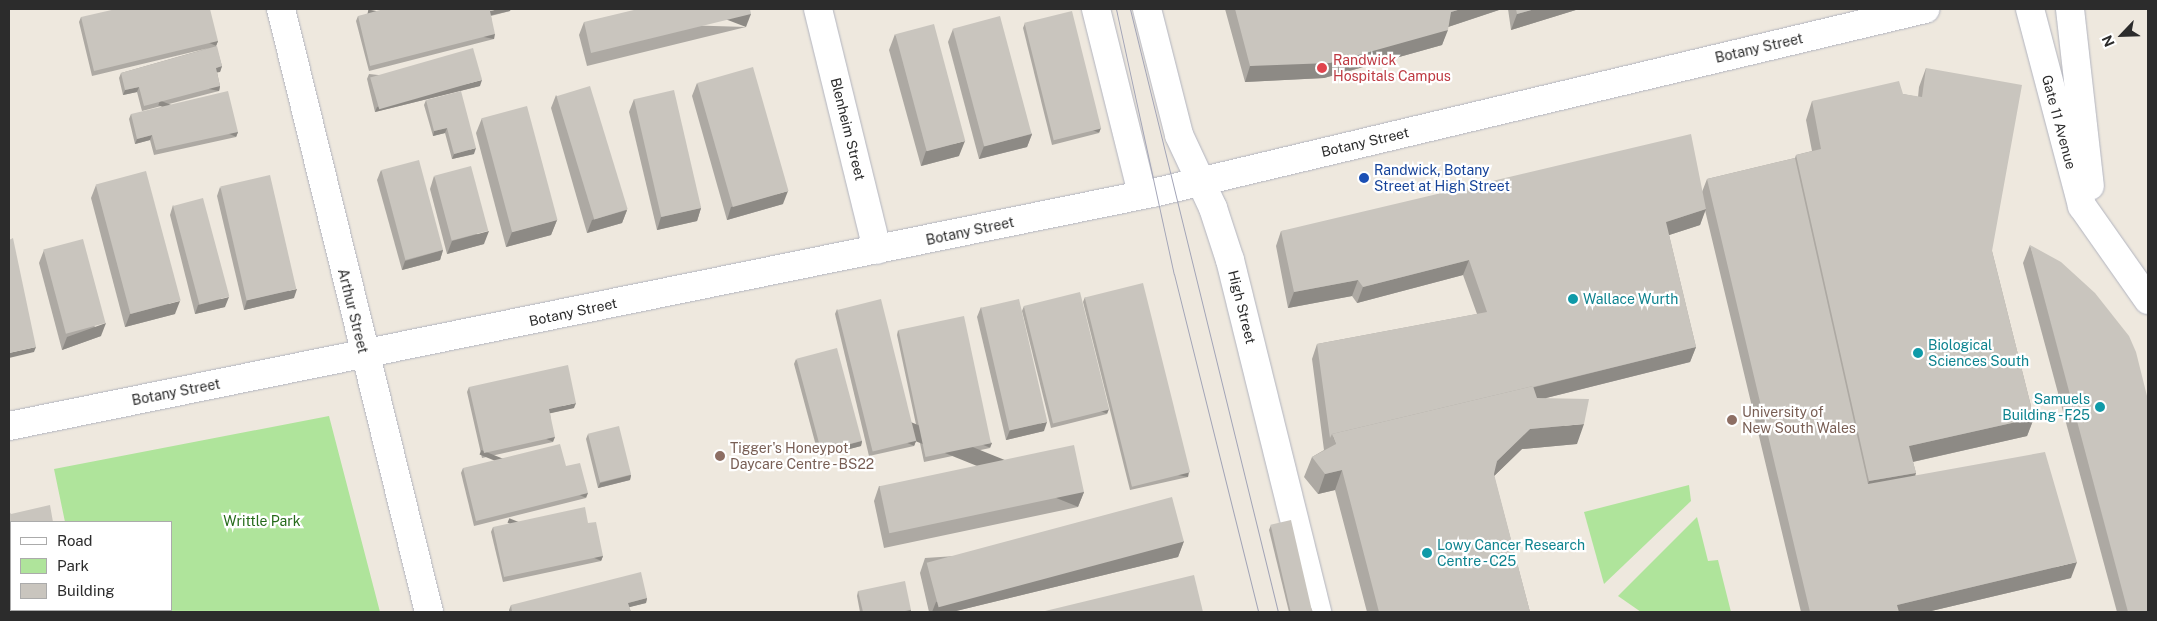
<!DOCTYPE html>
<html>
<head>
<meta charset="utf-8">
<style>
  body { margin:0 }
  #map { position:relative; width:2157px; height:621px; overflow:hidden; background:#eee8de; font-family:"Public Sans",sans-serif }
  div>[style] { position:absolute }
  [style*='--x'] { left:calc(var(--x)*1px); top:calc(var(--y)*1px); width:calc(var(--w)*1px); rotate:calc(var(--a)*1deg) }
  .green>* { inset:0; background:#afe49b }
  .roads { filter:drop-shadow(0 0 1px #b2b4bf) drop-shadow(0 0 1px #b2b4bf) }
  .street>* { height:28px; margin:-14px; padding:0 14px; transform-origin:14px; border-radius:14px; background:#fff }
  .secondary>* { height:28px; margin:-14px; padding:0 14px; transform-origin:14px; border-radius:14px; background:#fff }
  .tram>* { height:1px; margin:-0.5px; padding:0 0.5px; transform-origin:0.5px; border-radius:0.5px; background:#a1a3b6 }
  .wall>* { inset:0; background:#ada9a3 }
  .shaded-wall>* { inset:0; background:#8d8a85; transform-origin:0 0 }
  .building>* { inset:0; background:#c9c5be; transform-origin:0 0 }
  .dots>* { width:14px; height:14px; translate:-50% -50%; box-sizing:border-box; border:2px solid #fff; border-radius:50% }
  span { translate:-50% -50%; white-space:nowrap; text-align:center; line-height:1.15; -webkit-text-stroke:4.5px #fff; paint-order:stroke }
  .street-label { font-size:14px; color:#2c2c2c }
  .health-label { font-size:14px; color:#be3a42 }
  .left { translate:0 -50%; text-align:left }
  .transit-label { font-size:14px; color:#164399 }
  .culture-label { font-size:14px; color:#0d838f }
  .right { translate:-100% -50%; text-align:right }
  .education-label { font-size:14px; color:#785e54 }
  .park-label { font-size:14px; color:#266b1b }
  .frame { position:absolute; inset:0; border:10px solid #2c2c2c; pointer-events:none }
  .legend { position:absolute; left:10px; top:521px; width:162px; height:90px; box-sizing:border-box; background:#fff; border:1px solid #ababab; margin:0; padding:6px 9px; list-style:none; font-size:15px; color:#2c2c2c }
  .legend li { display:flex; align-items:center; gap:10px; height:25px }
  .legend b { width:25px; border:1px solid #ababab }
  .north { position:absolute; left:2097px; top:10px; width:50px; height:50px; -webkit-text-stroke:4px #fff; paint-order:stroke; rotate:246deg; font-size:14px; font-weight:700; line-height:20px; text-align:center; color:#2c2c2c }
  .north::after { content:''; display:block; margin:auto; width:18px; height:22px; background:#2c2c2c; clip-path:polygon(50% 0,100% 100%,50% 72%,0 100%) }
</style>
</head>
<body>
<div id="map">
  <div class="green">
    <div style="clip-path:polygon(329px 416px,380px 612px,83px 612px,171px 610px,171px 522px,65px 522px,54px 469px)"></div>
    <div style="clip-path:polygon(1689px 485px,1691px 501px,1604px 584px,1584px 512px)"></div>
    <div style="clip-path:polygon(1697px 517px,1708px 561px,1718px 560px,1731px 612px,1641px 612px,1618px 596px)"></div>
  </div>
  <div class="roads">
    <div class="street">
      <div style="--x:281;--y:9;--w:621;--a:76.21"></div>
      <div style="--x:818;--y:9;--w:248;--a:76.2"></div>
      <div style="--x:2030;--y:9;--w:204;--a:75.2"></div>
      <div style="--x:2082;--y:206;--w:115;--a:54.9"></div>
      <div style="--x:2070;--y:9;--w:178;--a:83.6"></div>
    </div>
    <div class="secondary">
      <div style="--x:1096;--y:9;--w:191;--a:76"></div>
      <div style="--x:1147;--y:9;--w:130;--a:75.7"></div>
      <div style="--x:1179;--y:135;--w:81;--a:65"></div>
      <div style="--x:1213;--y:208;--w:55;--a:71.9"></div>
      <div style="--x:1230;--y:260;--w:363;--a:76.1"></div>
      <div style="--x:9;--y:426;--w:1172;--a:-11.52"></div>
      <div style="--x:1157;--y:192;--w:790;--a:-13.4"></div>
    </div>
  </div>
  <div class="tram">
    <div style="--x:1116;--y:9;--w:271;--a:77.7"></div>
    <div style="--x:1174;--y:274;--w:348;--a:76"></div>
    <div style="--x:1130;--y:9;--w:621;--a:76.21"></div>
  </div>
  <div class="wall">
    <div style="clip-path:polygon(1225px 9px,1502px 9px,1448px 27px,1442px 45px,1324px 78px,1245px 82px)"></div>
    <div style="clip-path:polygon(1508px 9px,1579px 9px,1511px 30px)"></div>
    <div style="clip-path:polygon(510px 11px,491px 16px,494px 39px,369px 71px,356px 21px,358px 16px)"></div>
    <div style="clip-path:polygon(81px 17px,218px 41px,216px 46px,222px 66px,220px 72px,217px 72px,220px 86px,219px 91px,142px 111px,137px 92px,123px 95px,119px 78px,121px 73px,209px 48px,92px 76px,79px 22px)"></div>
    <div style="clip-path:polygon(584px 22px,746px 27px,587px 66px,579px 35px)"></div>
    <div style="clip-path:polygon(1025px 23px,1099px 133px,1052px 145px,1023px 28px)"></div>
    <div style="clip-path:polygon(953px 29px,1032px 134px,1027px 147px,979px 159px,948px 42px)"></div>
    <div style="clip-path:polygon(895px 34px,959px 156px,921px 166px,889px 50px)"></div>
    <div style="clip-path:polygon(1926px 68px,1992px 251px,2034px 418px,2027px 436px,1913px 462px,1916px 473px,1915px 475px,2071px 578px,1927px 612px,1801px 612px,1705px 210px,1700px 225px,1669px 235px,1696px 347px,1690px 362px,1546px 398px,1577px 444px,1522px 449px,1494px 476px,1530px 612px,1367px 612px,1335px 490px,1318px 494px,1304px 477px,1312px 457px,1324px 450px,1312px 359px,1317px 344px,1477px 314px,1463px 275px,1357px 303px,1352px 296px,1288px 308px,1276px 246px,1281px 231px,1702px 192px,1707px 179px,1795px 158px,1796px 155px,1812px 151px,1806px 120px,1812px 101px,1903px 94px,1918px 97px,1919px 87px)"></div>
    <div style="clip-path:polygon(369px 74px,480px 86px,375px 112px,367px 79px)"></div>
    <div style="clip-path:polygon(697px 83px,783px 204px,727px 220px,692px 96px)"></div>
    <div style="clip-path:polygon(556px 95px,627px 210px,622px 223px,587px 233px,551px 108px)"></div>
    <div style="clip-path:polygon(634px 99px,701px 208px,697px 221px,657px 230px,629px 112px)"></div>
    <div style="clip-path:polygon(426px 100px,474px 154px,452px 159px,445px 133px,433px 136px,424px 105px)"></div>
    <div style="clip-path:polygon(131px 114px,238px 132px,236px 137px,154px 155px,150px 140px,135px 144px,129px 119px)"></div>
    <div style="clip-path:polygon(482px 118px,557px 220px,551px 235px,506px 247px,476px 133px)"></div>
    <div style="clip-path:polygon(381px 170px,443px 250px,440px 260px,402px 270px,377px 180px)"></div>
    <div style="clip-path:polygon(434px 176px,484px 244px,447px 254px,430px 189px)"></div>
    <div style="clip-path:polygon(96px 185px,175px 314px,125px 327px,91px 198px)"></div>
    <div style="clip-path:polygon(220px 187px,294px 298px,244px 310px,217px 196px)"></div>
    <div style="clip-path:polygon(173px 205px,225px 307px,195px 314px,170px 215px)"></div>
    <div style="clip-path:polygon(2030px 245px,2148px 612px,2117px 612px,2023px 263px)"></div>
    <div style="clip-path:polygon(44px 250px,101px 336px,62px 350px,39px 263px)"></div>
    <div style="clip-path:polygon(1085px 297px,1188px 477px,1130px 490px,1083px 302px)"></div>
    <div style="clip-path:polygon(1024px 306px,1107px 414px,1051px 428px,1022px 311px)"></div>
    <div style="clip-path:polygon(981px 307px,1044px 431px,1006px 440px,977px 317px)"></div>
    <div style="clip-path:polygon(837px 309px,916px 441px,914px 446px,869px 456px,835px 314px)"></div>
    <div style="clip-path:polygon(898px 330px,990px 448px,924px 462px,897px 335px)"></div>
    <div style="clip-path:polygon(796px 359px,862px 441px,861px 446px,819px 457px,794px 364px)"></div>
    <div style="clip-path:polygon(469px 387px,574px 408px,550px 413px,553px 442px,482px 458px,467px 392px)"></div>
    <div style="clip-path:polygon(588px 434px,631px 475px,630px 480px,598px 488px,586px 439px)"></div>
    <div style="clip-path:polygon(566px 466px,586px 498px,474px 526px,461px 473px,463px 468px)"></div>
    <div style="clip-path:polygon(879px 486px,1084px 492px,1078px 507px,884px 548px,874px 501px)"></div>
    <div style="clip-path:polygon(1271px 525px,1313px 612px,1289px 612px,1269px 530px)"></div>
    <div style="clip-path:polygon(493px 527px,603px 556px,601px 561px,503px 582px,491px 532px)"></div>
    <div style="clip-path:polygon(1184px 541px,1178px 557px,952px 612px,929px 612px,920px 573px,925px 558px)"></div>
    <div style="clip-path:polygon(858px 591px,911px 610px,910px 612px,860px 612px,857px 596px)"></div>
    <div style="clip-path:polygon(647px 598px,646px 603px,629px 607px,631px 612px,509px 612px,509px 610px,511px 605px)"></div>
  </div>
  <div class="shaded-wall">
    <div style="clip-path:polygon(499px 9px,511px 9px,510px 11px,488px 16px,490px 11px)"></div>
    <div style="clip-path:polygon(1461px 9px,1502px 9px,1445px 28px,1451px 12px)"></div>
    <div style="clip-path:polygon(1535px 9px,1579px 9px,1511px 30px,1517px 14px)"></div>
    <div style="left:751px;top:14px;width:14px;height:165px;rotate:111deg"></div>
    <div style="clip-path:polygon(1448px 30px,1442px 45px,1324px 78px,1245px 82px,1250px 66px)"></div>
    <div style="left:495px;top:34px;width:5px;height:129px;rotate:101deg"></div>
    <div style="left:218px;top:41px;width:5px;height:128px;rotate:112deg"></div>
    <div style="clip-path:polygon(222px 66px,220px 72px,214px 73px,216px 68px)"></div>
    <div style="clip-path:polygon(482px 80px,480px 86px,375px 112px,377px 107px)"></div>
    <div style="left:220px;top:86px;width:5px;height:79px;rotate:101deg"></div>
    <div style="clip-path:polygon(139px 87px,137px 92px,123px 95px,125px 90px)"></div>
    <div style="clip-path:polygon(447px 128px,445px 133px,433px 136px,434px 131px)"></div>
    <div style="left:1101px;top:128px;width:5px;height:49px;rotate:112deg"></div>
    <div style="left:238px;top:132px;width:5px;height:84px;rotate:112deg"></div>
    <div style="clip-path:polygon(1032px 134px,1027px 147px,979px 159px,984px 146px)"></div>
    <div style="clip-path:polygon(152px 135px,150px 140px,135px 144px,137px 139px)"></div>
    <div style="clip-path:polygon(965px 141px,959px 156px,921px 166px,926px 151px)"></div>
    <div style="clip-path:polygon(476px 148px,474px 154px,452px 159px,454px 154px)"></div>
    <div style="clip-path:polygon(788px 191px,783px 204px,727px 220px,731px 207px)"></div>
    <div style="clip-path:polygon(701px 208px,697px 221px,657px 230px,661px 217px)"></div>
    <div style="clip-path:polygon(1706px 209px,1700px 225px,1660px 238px,1666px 222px)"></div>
    <div style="clip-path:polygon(627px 210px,622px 223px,587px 233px,592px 220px)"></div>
    <div style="clip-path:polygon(557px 220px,551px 235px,506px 247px,512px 232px)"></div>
    <div style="clip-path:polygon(489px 231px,484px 244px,447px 254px,452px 241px)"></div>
    <div style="clip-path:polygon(443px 250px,440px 260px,402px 270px,405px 261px)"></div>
    <div style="clip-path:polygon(1469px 260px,1463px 275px,1357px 303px,1363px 287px)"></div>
    <div style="clip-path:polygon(1358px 280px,1352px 296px,1288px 308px,1294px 292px)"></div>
    <div style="clip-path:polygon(297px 289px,294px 298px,244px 310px,247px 300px)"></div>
    <div style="clip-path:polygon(229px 297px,225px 307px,195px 314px,198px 305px)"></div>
    <div style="clip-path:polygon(180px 301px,175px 314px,125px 327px,130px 314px)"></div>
    <div style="clip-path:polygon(106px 323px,101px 336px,62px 350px,67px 337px)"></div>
    <div style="clip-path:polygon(36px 347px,34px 352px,9px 358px,9px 353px)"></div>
    <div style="clip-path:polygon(1696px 347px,1690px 362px,1333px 451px,1336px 444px,1333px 437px)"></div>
    <div style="clip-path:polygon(576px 403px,574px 408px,547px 414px,549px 409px)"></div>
    <div style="left:1109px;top:409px;width:5px;height:58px;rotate:112deg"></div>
    <div style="clip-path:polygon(2034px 418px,2027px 436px,1903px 464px,1909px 446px)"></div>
    <div style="clip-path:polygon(1047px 422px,1044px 431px,1006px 440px,1010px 430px)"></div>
    <div style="clip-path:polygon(1584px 424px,1577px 444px,1522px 449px,1490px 480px,1497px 461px,1530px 429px)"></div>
    <div style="left:555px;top:437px;width:5px;height:73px;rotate:112deg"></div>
    <div style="clip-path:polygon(862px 441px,861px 446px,819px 457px,821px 452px)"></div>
    <div style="left:916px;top:441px;width:5px;height:46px;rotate:112deg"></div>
    <div style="left:992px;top:443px;width:5px;height:67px;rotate:112deg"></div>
    <div style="clip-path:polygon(1342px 470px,1335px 490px,1318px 494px,1325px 474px)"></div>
    <div style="left:1189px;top:472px;width:5px;height:59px;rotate:101deg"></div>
    <div style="clip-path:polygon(1916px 473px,1909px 491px,1863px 499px,1869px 481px)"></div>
    <div style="clip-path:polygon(631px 475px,630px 480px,598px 488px,600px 483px)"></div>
    <div style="left:1084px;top:492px;width:16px;height:199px;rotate:112deg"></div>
    <div style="left:588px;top:493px;width:5px;height:115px;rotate:112deg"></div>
    <div style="clip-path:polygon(1184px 541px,1178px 557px,952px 612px,932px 612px,936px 602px)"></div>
    <div style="left:603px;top:556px;width:5px;height:101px;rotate:112deg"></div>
    <div style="clip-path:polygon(2077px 562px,2071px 578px,1927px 612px,1895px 612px,1897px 605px)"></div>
    <div style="clip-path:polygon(647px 598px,646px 603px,626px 608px,628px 603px)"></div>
    <div style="clip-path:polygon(911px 610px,910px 612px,899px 612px)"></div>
  </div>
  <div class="building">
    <div style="clip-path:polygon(116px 9px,210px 9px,218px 41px,94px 71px,81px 17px)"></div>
    <div style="clip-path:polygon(384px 9px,499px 9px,490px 11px,495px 34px,370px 66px,358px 16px)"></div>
    <div style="clip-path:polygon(638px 9px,750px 9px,751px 14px,591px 53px,584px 22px)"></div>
    <div style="clip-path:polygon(1235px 9px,1461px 9px,1451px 12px,1448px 30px,1330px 63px,1250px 66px)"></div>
    <div style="clip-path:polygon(1516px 9px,1535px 9px,1517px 14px)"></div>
    <div style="left:1072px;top:11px;width:121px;height:49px;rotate:76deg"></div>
    <div style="left:1000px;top:16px;width:122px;height:49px;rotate:75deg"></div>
    <div style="left:934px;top:24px;width:121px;height:40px;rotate:75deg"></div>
    <div style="clip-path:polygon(217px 46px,222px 66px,216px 68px,220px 86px,144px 106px,139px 87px,125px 90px,121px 73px)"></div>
    <div style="left:473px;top:48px;width:33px;height:107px;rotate:74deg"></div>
    <div style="left:753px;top:67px;width:129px;height:58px;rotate:74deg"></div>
    <div style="clip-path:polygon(1926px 68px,2022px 85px,1992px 251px,2034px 418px,1909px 446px,1916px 473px,1869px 481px,1796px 155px,1821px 149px,1812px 101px,1899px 81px,1903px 94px,1922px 97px)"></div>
    <div style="left:590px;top:86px;width:129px;height:35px;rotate:73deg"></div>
    <div style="left:674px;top:90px;width:121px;height:41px;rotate:77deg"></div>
    <div style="clip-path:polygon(228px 91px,238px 132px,156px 150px,152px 135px,137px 139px,131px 114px)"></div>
    <div style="clip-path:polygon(461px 91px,476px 148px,454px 154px,447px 128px,434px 131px,426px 100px)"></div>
    <div style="left:527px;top:106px;width:118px;height:47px;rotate:75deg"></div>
    <div style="clip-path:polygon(1691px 134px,1706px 209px,1666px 222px,1696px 347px,1533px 387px,1533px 386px,1332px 434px,1330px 438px,1317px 344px,1487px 312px,1469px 260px,1363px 287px,1358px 280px,1294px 292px,1281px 231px)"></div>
    <div style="clip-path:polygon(1795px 158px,1868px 484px,2045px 452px,2077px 562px,1897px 605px,1899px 612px,1810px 612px,1707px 179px)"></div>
    <div style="left:419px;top:160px;width:93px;height:39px;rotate:75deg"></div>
    <div style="left:471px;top:166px;width:67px;height:38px;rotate:75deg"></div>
    <div style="left:146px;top:171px;width:134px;height:52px;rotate:75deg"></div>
    <div style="left:270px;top:175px;width:117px;height:51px;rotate:77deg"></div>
    <div style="left:203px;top:198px;width:102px;height:31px;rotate:75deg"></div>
    <div style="clip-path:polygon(13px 238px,36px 347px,9px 353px,9px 240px)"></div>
    <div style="left:83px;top:239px;width:87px;height:41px;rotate:75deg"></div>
    <div style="clip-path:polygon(2030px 245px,2061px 262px,2095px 293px,2129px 336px,2136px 352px,2148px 400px,2148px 612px,2128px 612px)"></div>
    <div style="left:1143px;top:283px;width:195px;height:60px;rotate:76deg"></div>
    <div style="left:1080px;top:292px;width:121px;height:58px;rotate:76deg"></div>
    <div style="left:881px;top:299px;width:146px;height:45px;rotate:76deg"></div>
    <div style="left:1019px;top:299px;width:126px;height:39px;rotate:77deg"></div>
    <div style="left:964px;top:316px;width:130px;height:67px;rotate:78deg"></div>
    <div style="left:837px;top:348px;width:96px;height:42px;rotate:75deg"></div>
    <div style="clip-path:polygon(568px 365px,576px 403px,549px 409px,555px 437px,484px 453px,469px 387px)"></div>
    <div style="clip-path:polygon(1533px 386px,1537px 398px,1589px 399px,1584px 424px,1530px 429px,1497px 461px,1494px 474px,1530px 612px,1379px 612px,1342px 470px,1325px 474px,1312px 457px,1336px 444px,1332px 434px)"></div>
    <div style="left:619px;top:426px;width:50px;height:32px;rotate:76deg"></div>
    <div style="clip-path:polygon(560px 444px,566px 466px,580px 463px,588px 493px,476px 521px,463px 468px)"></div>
    <div style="left:1074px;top:445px;width:48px;height:199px;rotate:78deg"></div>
    <div style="left:1172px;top:497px;width:46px;height:254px;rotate:75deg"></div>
    <div style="clip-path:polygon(50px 505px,53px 522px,11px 522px,11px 569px,9px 576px,9px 511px,11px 514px)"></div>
    <div style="clip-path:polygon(585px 507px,588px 523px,596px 522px,603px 556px,504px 577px,493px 527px)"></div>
    <div style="left:1291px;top:520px;width:95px;height:21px;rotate:77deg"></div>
    <div style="clip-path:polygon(641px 572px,647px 598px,628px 603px,631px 612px,512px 612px,511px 605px)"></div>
    <div style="clip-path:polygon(1194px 575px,1203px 612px,1041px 612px)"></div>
    <div style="clip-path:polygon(905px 581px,911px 610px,899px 612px,863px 612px,858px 591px)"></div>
  </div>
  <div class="dots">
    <div style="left:1322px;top:68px;background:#e0444e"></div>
    <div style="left:1364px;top:178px;background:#1a4fb4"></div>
    <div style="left:1573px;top:299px;background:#0f9aa8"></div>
    <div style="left:1918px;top:353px;background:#0f9aa8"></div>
    <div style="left:2100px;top:407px;background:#0f9aa8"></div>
    <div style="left:1732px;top:420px;background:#8d6e63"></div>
    <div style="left:720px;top:456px;background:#8d6e63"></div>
    <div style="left:1427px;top:553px;background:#0f9aa8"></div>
  </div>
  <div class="street-label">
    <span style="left:1759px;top:48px;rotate:-13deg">Botany Street</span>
    <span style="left:2059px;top:122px;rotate:75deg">Gate 11 Avenue</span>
    <span style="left:848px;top:129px;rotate:76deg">Blenheim Street</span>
    <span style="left:1365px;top:142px;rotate:-13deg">Botany Street</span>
    <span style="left:970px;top:231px;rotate:-12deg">Botany Street</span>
    <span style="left:1242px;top:307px;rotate:76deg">High Street</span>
    <span style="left:353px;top:311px;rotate:76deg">Arthur Street</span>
    <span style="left:573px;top:312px;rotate:-12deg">Botany Street</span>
    <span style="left:176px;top:392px;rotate:-11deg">Botany Street</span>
  </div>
  <div class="health-label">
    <span class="left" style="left:1333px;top:68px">Randwick<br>Hospitals Campus</span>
  </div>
  <div class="transit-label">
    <span class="left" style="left:1374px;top:178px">Randwick, Botany<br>Street at High Street</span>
  </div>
  <div class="culture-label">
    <span class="left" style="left:1583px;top:299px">Wallace Wurth</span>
    <span class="left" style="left:1928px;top:353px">Biological<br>Sciences South</span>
    <span class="right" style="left:2090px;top:407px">Samuels<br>Building - F25</span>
    <span class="left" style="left:1437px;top:553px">Lowy Cancer Research<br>Centre - C25</span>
  </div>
  <div class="education-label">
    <span class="left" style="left:1742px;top:420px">University of<br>New South Wales</span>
    <span class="left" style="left:730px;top:456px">Tigger's Honeypot<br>Daycare Centre - BS22</span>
  </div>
  <div class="park-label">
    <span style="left:262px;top:521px">Writtle Park</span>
  </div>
  <div class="frame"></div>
  <ul class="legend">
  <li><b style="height:6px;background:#fff"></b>Road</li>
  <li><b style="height:14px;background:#afe49b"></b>Park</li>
  <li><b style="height:14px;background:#c9c5be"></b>Building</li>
  </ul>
  <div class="north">N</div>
</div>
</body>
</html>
